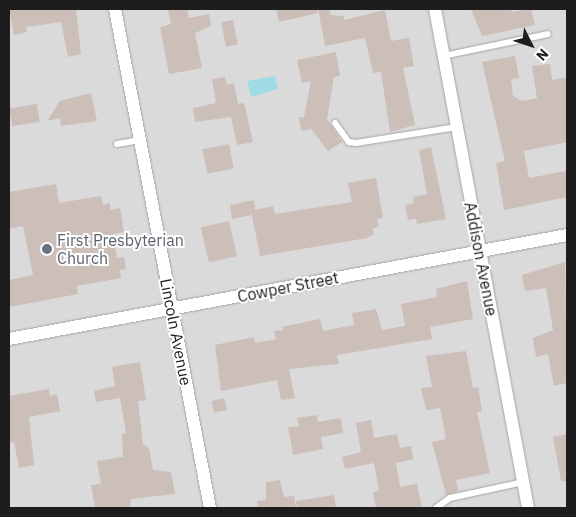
<!DOCTYPE html>
<html>
<head>
<meta charset="utf-8">
<style>
  body { margin:0 }
  #map { position:relative; width:576px; height:517px; overflow:hidden; background:#f0e9e2; font-family:"IBM Plex Sans",sans-serif }
  div>[style] { position:absolute }
  [style*='--x'] { left:calc(var(--x)*1px); top:calc(var(--y)*1px); width:calc(var(--w)*1px); rotate:calc(var(--a)*1deg) }
  .residential>* { inset:0; background:#dbdada; transform-origin:0 0 }
  .water>* { inset:0; background:#9edbe2 }
  .building>* { inset:0; background:#ccbeb8; transform-origin:0 0 }
  .roads { filter:drop-shadow(0 0 1px #a4a4a4) drop-shadow(0 0 1px #a4a4a4) }
  .lane>* { height:6px; margin:-3px; padding:0 3px; transform-origin:3px; border-radius:3px; background:#fff }
  .street>* { height:12px; margin:-6px; padding:0 6px; transform-origin:6px; border-radius:6px; background:#fff }
  .dots>* { width:14px; height:14px; translate:-50% -50%; box-sizing:border-box; border:2px solid #fff; border-radius:50% }
  span { translate:-50% -50%; white-space:nowrap; text-align:center; line-height:1.15; -webkit-text-stroke:4px #fff; paint-order:stroke }
  .worship-label { font-size:16px; color:#5b616d }
  .left { translate:0 -50%; text-align:left }
  .street-label { font-size:16px; color:#1d1d1d }
  .frame { position:absolute; inset:0; border:10px solid #1d1d1d; pointer-events:none }
  .north { position:absolute; left:506px; top:20px; width:50px; height:50px; -webkit-text-stroke:4px #fff; paint-order:stroke; rotate:131deg; font-size:14px; font-weight:700; line-height:20px; text-align:center; color:#1d1d1d }
  .north::after { content:''; display:block; margin:auto; width:18px; height:22px; background:#1d1d1d; clip-path:polygon(50% 0,100% 100%,50% 72%,0 100%) }
</style>
</head>
<body>
<div id="map">
  <div class="residential">
    <div style="left:9px;top:9px;width:558px;height:499px"></div>
  </div>
  <div class="water">
    <div style="clip-path:polygon(275px 76px,278px 89px,251px 97px,247px 81px)"></div>
  </div>
  <div class="building">
    <div style="clip-path:polygon(9px 9px,76px 9px,81px 54px,68px 57px,61px 22px,26px 27px,27px 32px,14px 35px)"></div>
    <div style="clip-path:polygon(168px 9px,187px 9px,189px 18px,209px 14px,211px 26px,195px 33px,202px 68px,169px 74px,160px 27px,171px 24px)"></div>
    <div style="clip-path:polygon(276px 9px,317px 9px,318px 13px,279px 22px)"></div>
    <div style="clip-path:polygon(318px 9px,329px 9px,331px 15px,344px 16px,344px 20px,385px 10px,391px 41px,409px 38px,414px 66px,403px 68px,415px 125px,390px 132px,381px 72px,373px 73px,365px 38px,325px 46px)"></div>
    <div style="clip-path:polygon(471px 9px,511px 9px,512px 12px,531px 9px,535px 25px,482px 36px)"></div>
    <div style="left:233px;top:20px;width:25px;height:12px;rotate:79deg"></div>
    <div style="clip-path:polygon(336px 52px,340px 76px,334px 77px,327px 119px,342px 142px,328px 151px,311px 129px,301px 131px,299px 117px,304px 117px,311px 81px,302px 83px,297px 60px)"></div>
    <div style="clip-path:polygon(515px 56px,519px 78px,511px 79px,513px 96px,522px 101px,537px 98px,532px 66px,550px 64px,552px 80px,567px 77px,567px 142px,524px 151px,529px 178px,566px 171px,567px 197px,504px 210px,496px 163px,505px 161px,482px 62px)"></div>
    <div style="clip-path:polygon(225px 77px,227px 85px,234px 83px,238px 104px,244px 103px,253px 142px,237px 145px,231px 117px,195px 122px,193px 108px,216px 103px,212px 79px)"></div>
    <div style="clip-path:polygon(91px 93px,97px 121px,61px 126px,60px 118px,47px 121px,60px 101px)"></div>
    <div style="left:37px;top:104px;width:18px;height:28px;rotate:81deg"></div>
    <div style="left:229px;top:144px;width:25px;height:27px;rotate:79deg"></div>
    <div style="clip-path:polygon(431px 147px,446px 219px,417px 224px,416px 219px,408px 220px,405px 205px,414px 203px,413px 197px,427px 194px,419px 150px)"></div>
    <div style="clip-path:polygon(376px 178px,383px 218px,377px 219px,379px 227px,372px 228px,374px 234px,367px 238px,260px 256px,252px 215px,232px 219px,230px 205px,254px 200px,255px 210px,273px 206px,275px 214px,352px 202px,348px 183px)"></div>
    <div style="clip-path:polygon(56px 184px,59px 203px,101px 196px,103px 205px,110px 203px,110px 210px,120px 208px,124px 232px,113px 234px,117px 258px,124px 257px,126px 269px,120px 270px,121px 278px,77px 286px,78px 294px,9px 307px,9px 280px,33px 275px,23px 226px,9px 229px,9px 192px)"></div>
    <div style="left:229px;top:221px;width:36px;height:29px;rotate:77deg"></div>
    <div style="clip-path:polygon(565px 262px,567px 383px,554px 386px,548px 354px,536px 357px,533px 338px,553px 330px,546px 288px,525px 291px,522px 275px)"></div>
    <div style="clip-path:polygon(467px 281px,473px 319px,430px 327px,432px 339px,337px 355px,339px 364px,289px 369px,295px 398px,281px 400px,277px 380px,221px 391px,215px 345px,254px 337px,255px 343px,276px 339px,274px 331px,283px 330px,282px 327px,320px 319px,323px 331px,354px 325px,352px 313px,376px 309px,382px 330px,405px 326px,401px 304px,437px 297px,436px 289px)"></div>
    <div style="clip-path:polygon(466px 351px,473px 388px,478px 387px,482px 411px,477px 412px,490px 473px,456px 480px,458px 491px,446px 495px,432px 442px,446px 439px,440px 408px,426px 410px,421px 388px,432px 387px,426px 356px)"></div>
    <div style="clip-path:polygon(140px 362px,146px 400px,138px 401px,143px 444px,149px 448px,153px 470px,171px 472px,175px 494px,131px 499px,130px 507px,95px 508px,91px 485px,101px 484px,97px 461px,123px 457px,122px 434px,126px 433px,120px 398px,96px 402px,94px 391px,115px 386px,112px 367px)"></div>
    <div style="clip-path:polygon(49px 389px,50px 396px,57px 394px,60px 411px,29px 417px,34px 465px,19px 468px,14px 442px,9px 443px,9px 396px)"></div>
    <div style="left:224px;top:398px;width:12px;height:13px;rotate:76deg"></div>
    <div style="clip-path:polygon(317px 415px,318px 422px,341px 418px,343px 433px,321px 437px,323px 449px,293px 455px,288px 427px,299px 426px,297px 418px)"></div>
    <div style="clip-path:polygon(371px 420px,374px 438px,397px 434px,400px 448px,411px 446px,413px 459px,396px 463px,400px 487px,417px 484px,422px 508px,376px 508px,373px 492px,379px 491px,374px 463px,345px 469px,342px 457px,361px 452px,356px 423px)"></div>
    <div style="clip-path:polygon(567px 434px,567px 481px,561px 481px,553px 437px)"></div>
    <div style="clip-path:polygon(280px 480px,284px 497px,294px 496px,296px 508px,258px 508px,257px 501px,266px 500px,266px 482px)"></div>
    <div style="clip-path:polygon(334px 495px,336px 508px,297px 508px,296px 501px)"></div>
  </div>
  <div class="roads">
    <div class="lane">
      <div style="--x:443;--y:56;--w:107;--a:-11.8"></div>
      <div style="--x:335;--y:123;--w:24;--a:54"></div>
      <div style="--x:349;--y:142;--w:7;--a:8"></div>
      <div style="--x:356;--y:143;--w:102;--a:-9"></div>
      <div style="--x:117;--y:144;--w:22;--a:-10"></div>
      <div style="--x:436;--y:508;--w:17;--a:-36"></div>
      <div style="--x:450;--y:498;--w:76;--a:-12.2"></div>
    </div>
    <div class="street">
      <div style="--x:115;--y:9;--w:508;--a:79.22"></div>
      <div style="--x:435;--y:9;--w:508;--a:79.44"></div>
      <div style="--x:9;--y:339;--w:568;--a:-10.56"></div>
    </div>
  </div>
  <div class="dots">
    <div style="left:47px;top:249px;background:#6b7280"></div>
  </div>
  <div class="worship-label">
    <span class="left" style="left:57px;top:249px">First Presbyterian<br>Church</span>
  </div>
  <div class="street-label">
    <span style="left:481px;top:259px;rotate:79deg">Addison Avenue</span>
    <span style="left:288px;top:287px;rotate:-11deg">Cowper Street</span>
    <span style="left:176px;top:332px;rotate:79deg">Lincoln Avenue</span>
  </div>
  <div class="frame"></div>
  <div class="north">N</div>
</div>
</body>
</html>
